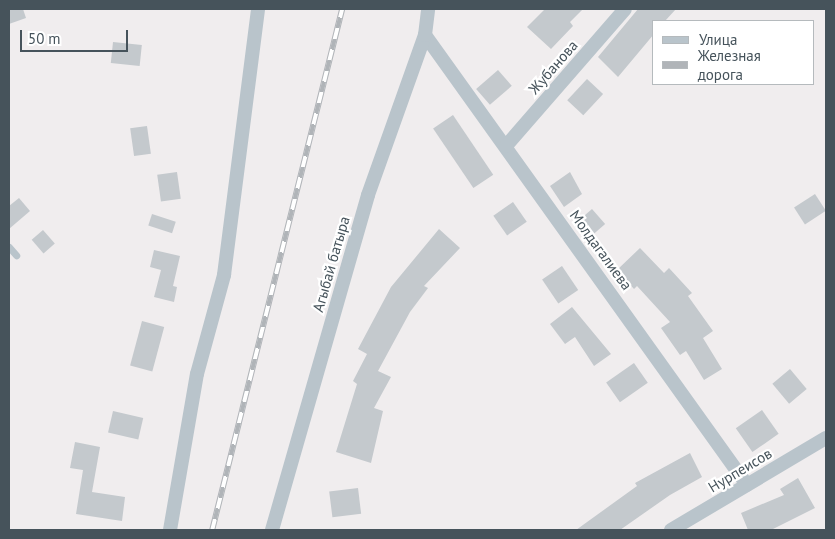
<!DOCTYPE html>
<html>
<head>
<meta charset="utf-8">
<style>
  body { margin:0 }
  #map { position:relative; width:835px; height:539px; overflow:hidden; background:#f0edee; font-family:"PT Sans",sans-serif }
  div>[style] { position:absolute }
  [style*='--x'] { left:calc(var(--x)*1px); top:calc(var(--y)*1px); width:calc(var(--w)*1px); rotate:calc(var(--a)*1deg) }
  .building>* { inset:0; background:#c4c9cd; transform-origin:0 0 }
  .service>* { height:7px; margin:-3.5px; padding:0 3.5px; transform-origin:3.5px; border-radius:3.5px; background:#b9c4cb }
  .minor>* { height:14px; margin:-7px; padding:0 7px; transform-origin:7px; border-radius:7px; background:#b9c4cb }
  .rail>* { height:5.5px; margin-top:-2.75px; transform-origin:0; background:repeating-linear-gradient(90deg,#fff 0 11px,#b0b4b8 0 22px); box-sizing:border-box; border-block:1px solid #b0b4b8 }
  span { translate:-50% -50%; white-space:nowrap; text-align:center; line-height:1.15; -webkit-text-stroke:4.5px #fff; paint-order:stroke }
  .street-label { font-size:15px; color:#46535b }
  .frame { position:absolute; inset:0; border:10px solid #46535b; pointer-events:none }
  .legend { position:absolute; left:652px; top:20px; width:162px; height:65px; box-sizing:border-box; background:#fff; border:1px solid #b5babd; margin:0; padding:6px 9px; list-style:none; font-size:15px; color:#46535b }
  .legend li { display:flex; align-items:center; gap:10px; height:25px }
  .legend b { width:25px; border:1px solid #b5babd }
  .scale { position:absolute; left:20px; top:30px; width:108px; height:22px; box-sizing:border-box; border:2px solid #46535b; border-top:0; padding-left:6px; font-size:15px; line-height:18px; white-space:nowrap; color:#46535b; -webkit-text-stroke:4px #fff; paint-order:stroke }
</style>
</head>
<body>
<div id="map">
  <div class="building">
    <div style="clip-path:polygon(9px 9px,23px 9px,26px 18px,9px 24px)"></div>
    <div style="clip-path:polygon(545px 9px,583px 9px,570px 22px,573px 26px,551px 49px,527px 27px)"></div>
    <div style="clip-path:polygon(638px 9px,676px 9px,665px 21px,654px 21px,654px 34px,618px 77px,598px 57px)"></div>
    <div style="left:113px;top:42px;width:29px;height:21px;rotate:6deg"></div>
    <div style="left:498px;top:70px;width:21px;height:29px;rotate:49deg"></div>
    <div style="left:587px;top:79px;width:22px;height:29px;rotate:43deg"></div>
    <div style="left:453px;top:115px;width:72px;height:24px;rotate:56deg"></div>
    <div style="left:147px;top:126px;width:28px;height:17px;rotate:82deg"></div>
    <div style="left:177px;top:172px;width:27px;height:20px;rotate:82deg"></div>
    <div style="clip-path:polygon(570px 172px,582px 194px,564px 207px,550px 186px)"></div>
    <div style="left:815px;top:194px;width:20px;height:25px;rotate:57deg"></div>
    <div style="clip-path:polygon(19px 198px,30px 211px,9px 229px,9px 206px)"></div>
    <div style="left:513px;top:202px;width:24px;height:24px;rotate:55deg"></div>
    <div style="left:592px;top:209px;width:20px;height:24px;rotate:49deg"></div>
    <div style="left:152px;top:214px;width:25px;height:12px;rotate:18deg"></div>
    <div style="clip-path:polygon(439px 229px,460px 248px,424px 286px,428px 288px,410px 312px,378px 371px,391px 377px,374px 408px,383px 411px,371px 463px,336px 452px,357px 384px,353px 381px,367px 354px,358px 349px,391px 287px)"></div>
    <div style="left:43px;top:230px;width:18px;height:15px;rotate:49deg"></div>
    <div style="clip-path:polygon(640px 248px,664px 273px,669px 268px,692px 293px,688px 296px,713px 331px,703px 338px,722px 369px,704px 380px,686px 351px,680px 355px,661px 328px,670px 322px,637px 286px,634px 289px,617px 270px)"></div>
    <div style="clip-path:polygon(154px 250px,180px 256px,173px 286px,177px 287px,174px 302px,154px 297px,161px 270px,150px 267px)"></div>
    <div style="left:562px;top:266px;width:29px;height:24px;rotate:56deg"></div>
    <div style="clip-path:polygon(572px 307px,611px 354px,594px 366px,575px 337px,565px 344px,550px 324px)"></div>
    <div style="left:142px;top:321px;width:23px;height:46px;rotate:15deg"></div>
    <div style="left:634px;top:363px;width:24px;height:34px;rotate:55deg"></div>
    <div style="left:790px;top:369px;width:26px;height:23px;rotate:50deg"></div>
    <div style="left:762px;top:410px;width:29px;height:32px;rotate:55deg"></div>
    <div style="left:113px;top:411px;width:31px;height:22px;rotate:13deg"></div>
    <div style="clip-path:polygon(75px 442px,100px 447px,92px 492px,125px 497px,122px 521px,76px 514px,83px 470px,70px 468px)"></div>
    <div style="clip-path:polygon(690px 453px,702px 477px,670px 495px,620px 530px,576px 530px,637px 486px,635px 483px)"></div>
    <div style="clip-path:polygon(798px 478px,815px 508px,771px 530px,748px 530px,741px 513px,784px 495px,780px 489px)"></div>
    <div style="left:358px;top:488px;width:26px;height:29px;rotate:83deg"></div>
  </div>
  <div class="service">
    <div style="--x:9;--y:247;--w:11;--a:49"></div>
  </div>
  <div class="minor">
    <div style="--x:425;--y:35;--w:553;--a:54.41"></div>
    <div style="--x:506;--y:146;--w:181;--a:-49"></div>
    <div style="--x:170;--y:530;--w:158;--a:-80.2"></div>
    <div style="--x:197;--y:374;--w:103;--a:-74.7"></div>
    <div style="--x:224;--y:275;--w:268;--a:-82.7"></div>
    <div style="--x:272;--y:530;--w:348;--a:-74"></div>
    <div style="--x:368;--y:195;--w:170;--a:-70.4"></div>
    <div style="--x:425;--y:35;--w:26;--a:-83"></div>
    <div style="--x:671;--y:530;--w:180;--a:-30.7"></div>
  </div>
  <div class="rail">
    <div style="--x:212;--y:530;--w:537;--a:-75.99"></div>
  </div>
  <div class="street-label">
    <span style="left:553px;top:67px;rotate:-49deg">Жубанова</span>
    <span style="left:601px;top:250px;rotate:54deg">Молдагалиева</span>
    <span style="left:331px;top:264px;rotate:-74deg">Агыбай батыра</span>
    <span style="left:740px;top:470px;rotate:-31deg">Нурпеисов</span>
  </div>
  <div class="frame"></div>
  <ul class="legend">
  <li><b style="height:6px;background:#b9c4cb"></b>Улица</li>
  <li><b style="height:6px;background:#b0b4b8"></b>Железная дорога</li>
  </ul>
  <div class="scale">50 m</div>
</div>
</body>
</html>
